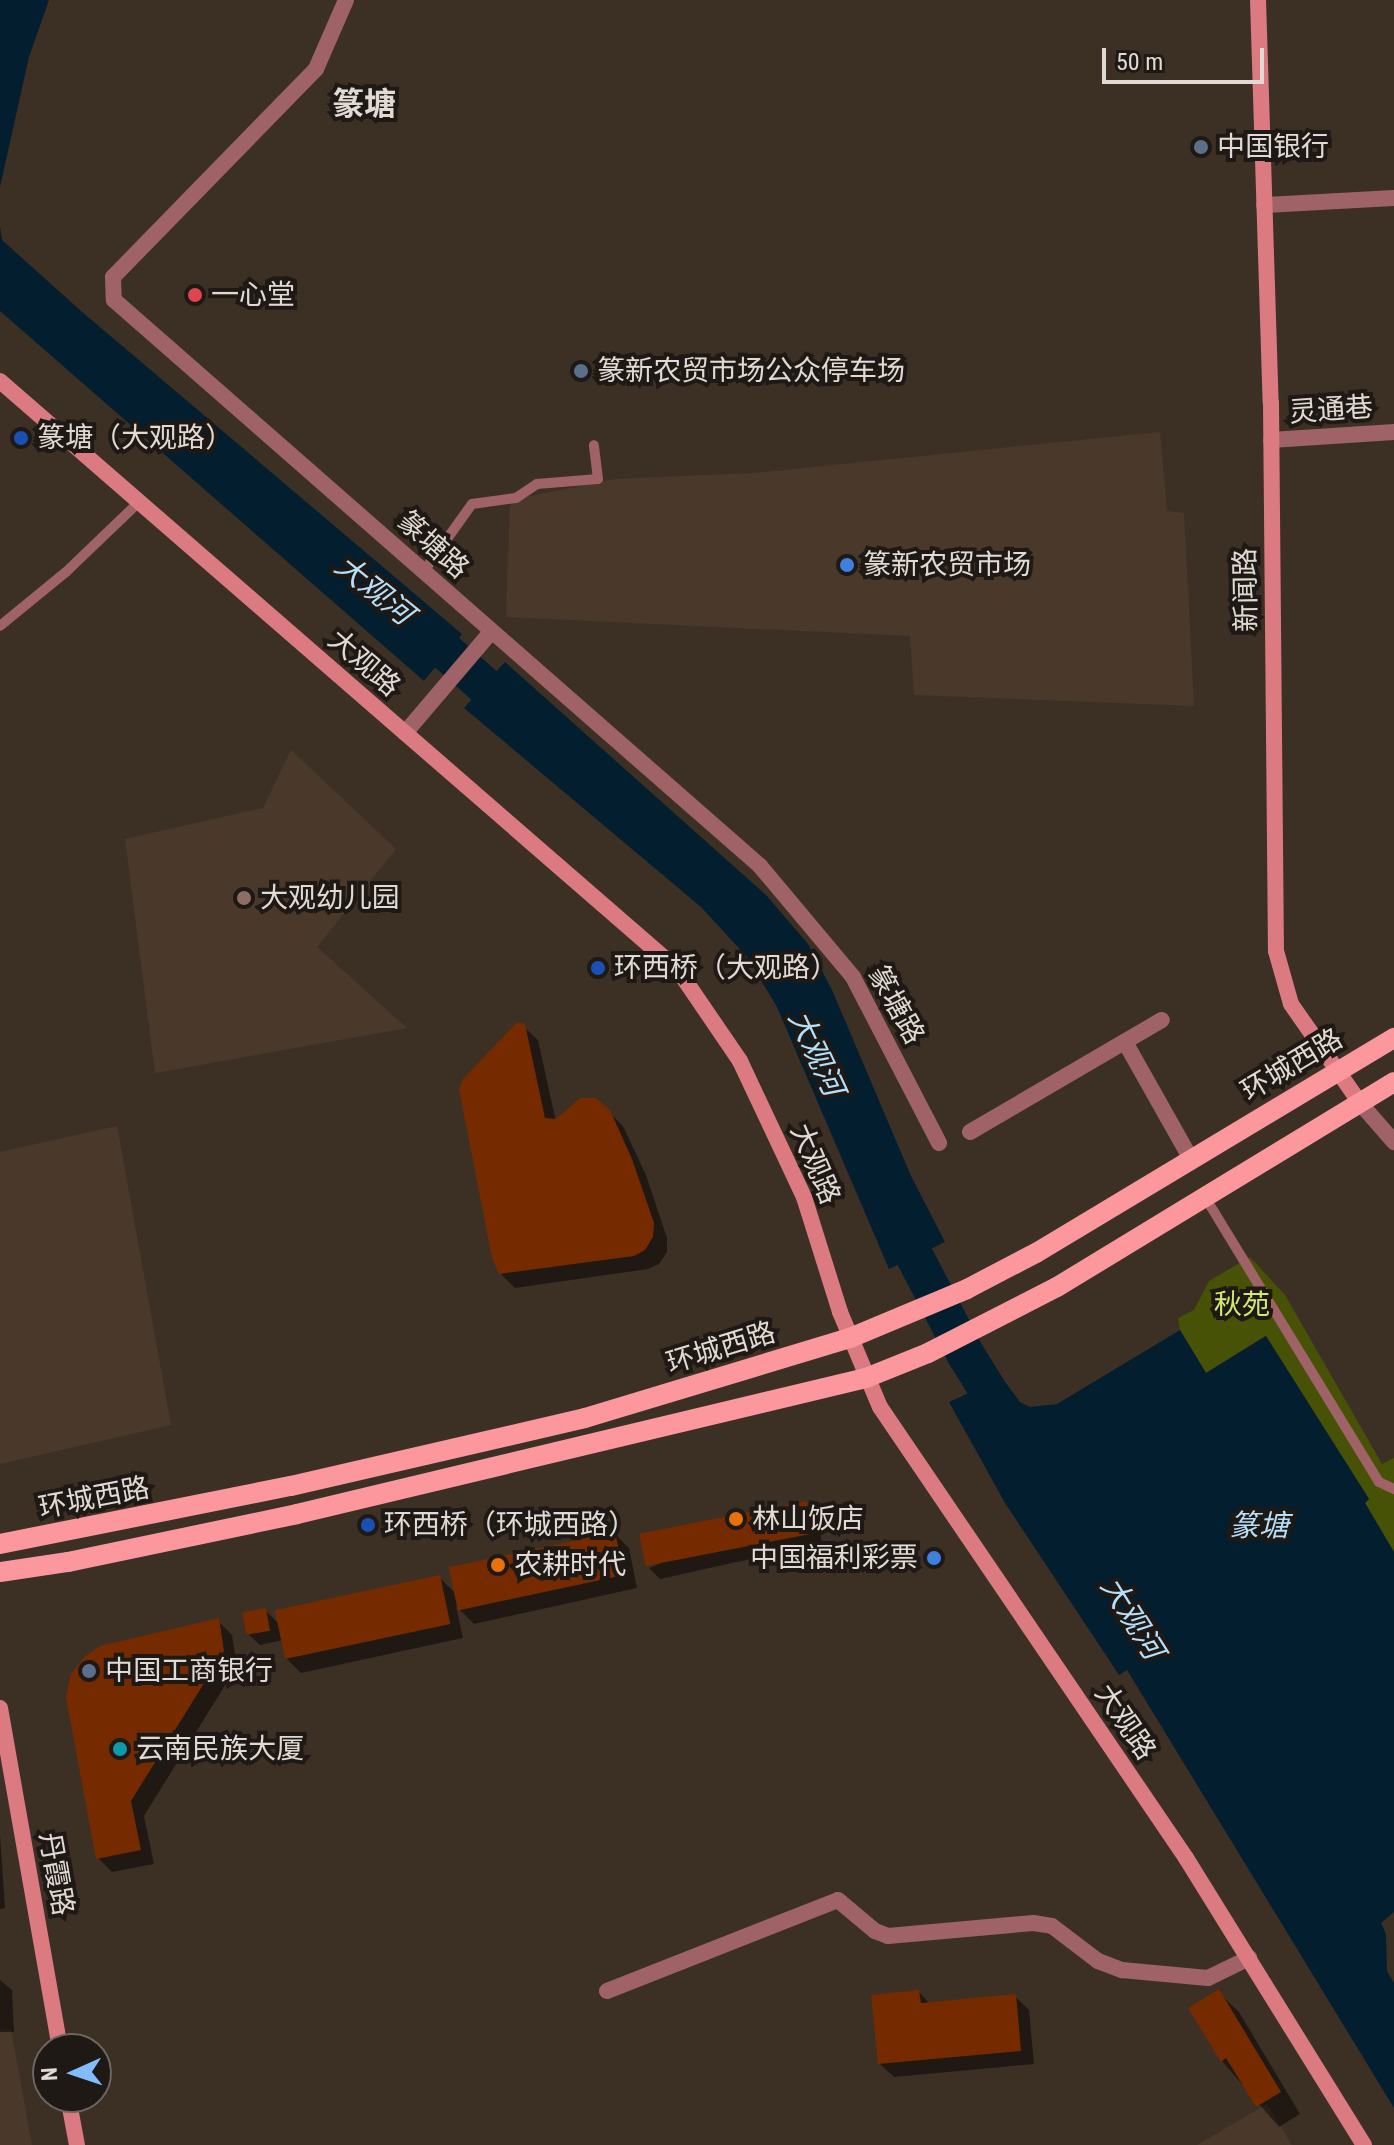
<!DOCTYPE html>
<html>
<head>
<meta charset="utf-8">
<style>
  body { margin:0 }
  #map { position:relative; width:1394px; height:2145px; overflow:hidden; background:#3c3025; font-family:"Roboto Condensed","Noto Sans SC",sans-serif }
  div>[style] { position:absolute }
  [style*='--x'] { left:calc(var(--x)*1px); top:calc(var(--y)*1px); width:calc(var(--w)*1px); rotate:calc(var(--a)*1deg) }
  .built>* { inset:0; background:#4a392a }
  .green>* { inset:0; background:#475207 }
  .water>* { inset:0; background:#021e2f }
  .shadow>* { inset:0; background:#0007 }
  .river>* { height:38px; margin:-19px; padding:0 19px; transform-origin:19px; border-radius:19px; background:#021e2f }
  .building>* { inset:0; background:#762a00; transform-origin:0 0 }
  .lane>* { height:10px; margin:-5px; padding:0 5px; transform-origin:5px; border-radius:5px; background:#9f6266 }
  .street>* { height:16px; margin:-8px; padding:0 8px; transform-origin:8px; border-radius:8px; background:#9f6266 }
  .secondary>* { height:16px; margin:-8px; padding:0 8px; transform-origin:8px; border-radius:8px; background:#dc7a82 }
  .primary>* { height:20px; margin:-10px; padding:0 10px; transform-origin:10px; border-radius:10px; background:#fc979e }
  .dots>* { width:22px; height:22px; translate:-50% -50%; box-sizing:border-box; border:4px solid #1e1914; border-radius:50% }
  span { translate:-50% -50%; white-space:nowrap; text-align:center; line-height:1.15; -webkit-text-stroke:8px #1e1914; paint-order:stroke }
  .poi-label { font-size:28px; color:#e1d9d3 }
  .left { translate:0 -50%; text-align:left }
  .right { translate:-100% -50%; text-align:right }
  .street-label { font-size:28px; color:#e1d9d3 }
  .park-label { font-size:28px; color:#d2e971 }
  .water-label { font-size:30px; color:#b4defa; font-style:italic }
  .quarter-label { font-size:32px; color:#e1d9d3; font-weight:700 }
  .north { position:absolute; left:32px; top:2033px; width:80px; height:80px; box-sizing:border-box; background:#1e1914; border:2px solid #6c6660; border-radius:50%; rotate:267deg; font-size:22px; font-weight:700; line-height:32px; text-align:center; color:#e1d9d3 }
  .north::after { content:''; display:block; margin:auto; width:28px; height:36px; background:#83bcfb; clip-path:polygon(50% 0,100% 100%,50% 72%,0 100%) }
  .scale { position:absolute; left:1102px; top:48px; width:162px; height:36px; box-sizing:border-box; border:4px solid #e1d9d3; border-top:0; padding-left:10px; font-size:24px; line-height:28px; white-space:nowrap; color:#e1d9d3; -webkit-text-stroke:6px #1e1914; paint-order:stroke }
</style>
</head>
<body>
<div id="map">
  <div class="built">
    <div style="clip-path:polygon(1160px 432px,1167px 511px,1184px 513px,1194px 706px,914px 695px,910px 636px,506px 617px,510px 500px,616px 479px,754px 473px)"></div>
    <div style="clip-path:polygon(291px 750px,396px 849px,317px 947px,407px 1028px,155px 1073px,125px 839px,263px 808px)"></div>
    <div style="clip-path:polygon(117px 1126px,171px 1425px,0 1464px,0 1152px)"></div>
    <div style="clip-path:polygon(11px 2029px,32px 2145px,0 2145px,0 2030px)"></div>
    <div style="clip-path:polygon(1267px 2104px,1292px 2145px,1197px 2145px)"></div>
  </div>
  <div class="green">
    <div style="clip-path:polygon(1250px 1257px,1285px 1295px,1382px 1464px,1394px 1458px,1394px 1552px,1365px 1503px,1369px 1499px,1265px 1336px,1206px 1373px,1180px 1330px,1178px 1318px,1194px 1310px,1209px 1281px)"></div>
  </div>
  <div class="water">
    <div style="clip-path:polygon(0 0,49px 0,29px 57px,0 187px)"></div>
    <div style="clip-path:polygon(0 227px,2px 240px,81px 311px,462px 634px,424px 681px,0 311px)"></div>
    <div style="clip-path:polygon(505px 662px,767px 896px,808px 944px,832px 990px,911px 1176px,945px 1242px,889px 1269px,777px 1007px,748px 958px,701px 907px,464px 708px)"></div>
    <div style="clip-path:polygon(1180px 1330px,1206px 1373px,1266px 1336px,1369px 1499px,1365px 1503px,1394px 1552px,1394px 1912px,1381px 1923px,1386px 1934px,1387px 1971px,1394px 1983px,1394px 2108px,1127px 1670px,1119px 1675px,1005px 1503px,949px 1402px,1002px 1378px,1020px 1402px,1030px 1407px,1057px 1404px)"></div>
  </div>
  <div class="shadow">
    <div style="clip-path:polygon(523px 1026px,538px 1040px,556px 1122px,608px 1111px,623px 1126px,646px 1175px,667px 1238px,667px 1252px,659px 1264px,648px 1269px,515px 1288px,500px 1273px)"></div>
    <div style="clip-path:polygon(806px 1503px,816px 1513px,822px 1543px,660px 1579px,649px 1568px)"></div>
    <div style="clip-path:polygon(615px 1534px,629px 1548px,637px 1588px,474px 1624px,456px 1606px,463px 1638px,301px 1673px,287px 1659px,283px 1640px,260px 1645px,249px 1635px,265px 1610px,280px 1625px,439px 1577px,457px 1595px)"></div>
    <div style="clip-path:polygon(218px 1621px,232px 1635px,237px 1666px,144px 1816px,154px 1864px,112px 1872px,98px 1858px)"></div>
    <div style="clip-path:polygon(0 1834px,5px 1908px,0 1909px)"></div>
    <div style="clip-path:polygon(0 1980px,12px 1990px,14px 2032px,0 2032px)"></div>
    <div style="clip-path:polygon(919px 1992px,930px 2004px,1015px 1996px,1029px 2010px,1034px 2064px,894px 2077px,879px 2063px)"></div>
    <div style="clip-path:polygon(1218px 1992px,1239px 2012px,1300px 2114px,1279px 2127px,1222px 2061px)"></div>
  </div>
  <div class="river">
    <div style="--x:409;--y:619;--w:151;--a:41.5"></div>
    <div style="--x:891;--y:1211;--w:162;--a:62.5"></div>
    <div style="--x:966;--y:1355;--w:87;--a:58.1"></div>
  </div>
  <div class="building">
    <div style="clip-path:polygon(517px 1022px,525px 1024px,545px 1118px,556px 1119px,580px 1098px,596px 1098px,610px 1110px,632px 1159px,654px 1223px,653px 1237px,645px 1250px,634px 1256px,499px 1274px,492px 1258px,459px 1089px,463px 1079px)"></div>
    <div style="left:807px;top:1501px;width:33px;height:171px;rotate:79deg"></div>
    <div style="left:615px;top:1532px;width:44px;height:170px;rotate:78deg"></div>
    <div style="left:440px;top:1575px;width:50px;height:169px;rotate:78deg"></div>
    <div style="left:266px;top:1608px;width:23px;height:24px;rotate:80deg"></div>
    <div style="clip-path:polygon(219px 1618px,224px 1651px,131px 1801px,141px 1850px,96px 1859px,66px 1697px,71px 1674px,84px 1657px,100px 1646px)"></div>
    <div style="clip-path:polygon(1219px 1989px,1281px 2092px,1256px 2107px,1226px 2058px,1221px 2062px,1188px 2008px)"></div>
    <div style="clip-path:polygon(919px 1990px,921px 2003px,1016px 1994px,1021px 2051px,878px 2064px,871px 1995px)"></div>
  </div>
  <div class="lane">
    <div style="--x:424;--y:571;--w:82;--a:-54.4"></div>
    <div style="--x:472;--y:504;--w:44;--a:-7.8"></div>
    <div style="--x:516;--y:498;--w:25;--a:-34"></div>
    <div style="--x:537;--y:484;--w:61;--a:-4.7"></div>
    <div style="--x:598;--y:479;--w:34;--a:-97"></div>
    <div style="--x:0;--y:626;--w:85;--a:-39.3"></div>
    <div style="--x:66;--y:572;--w:100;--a:-43.8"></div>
    <div style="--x:1205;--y:1197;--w:334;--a:58.6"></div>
    <div style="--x:1379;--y:1482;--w:17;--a:25"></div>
  </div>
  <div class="street">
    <div style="--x:346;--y:0;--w:75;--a:113.5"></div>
    <div style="--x:316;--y:69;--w:291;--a:134.3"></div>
    <div style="--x:113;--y:277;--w:23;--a:88"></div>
    <div style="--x:114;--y:300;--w:859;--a:41.22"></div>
    <div style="--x:760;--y:866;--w:145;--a:50"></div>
    <div style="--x:853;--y:977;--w:187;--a:62.6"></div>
    <div style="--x:1264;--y:205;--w:130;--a:-3.1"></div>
    <div style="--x:1271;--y:440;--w:123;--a:-3.7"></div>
    <div style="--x:405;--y:733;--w:133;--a:-49.6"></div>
    <div style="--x:1125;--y:1042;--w:134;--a:60.6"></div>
    <div style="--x:1360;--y:1103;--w:52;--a:48.9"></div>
    <div style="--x:970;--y:1132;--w:222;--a:-30.3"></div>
    <div style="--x:607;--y:1991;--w:248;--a:-21.5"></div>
    <div style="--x:838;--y:1900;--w:48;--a:40"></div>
    <div style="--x:875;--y:1931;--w:14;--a:21"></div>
    <div style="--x:888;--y:1936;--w:146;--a:-5.1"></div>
    <div style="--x:1033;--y:1923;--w:19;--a:9"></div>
    <div style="--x:1052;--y:1926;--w:58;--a:37.3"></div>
    <div style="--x:1098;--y:1961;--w:26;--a:21"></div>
    <div style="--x:1122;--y:1970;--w:86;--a:5.3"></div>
    <div style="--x:1208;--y:1978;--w:46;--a:-26"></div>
  </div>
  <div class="secondary">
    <div style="--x:1258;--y:0;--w:403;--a:88.2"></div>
    <div style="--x:1271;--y:403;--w:548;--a:89.48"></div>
    <div style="--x:1276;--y:951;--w:55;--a:74.2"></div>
    <div style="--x:1291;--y:1004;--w:121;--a:55.1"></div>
    <div style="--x:0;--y:381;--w:898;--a:40.98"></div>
    <div style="--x:678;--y:970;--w:110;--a:55.7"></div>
    <div style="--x:740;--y:1061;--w:150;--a:64.8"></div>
    <div style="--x:804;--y:1197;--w:121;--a:72.6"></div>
    <div style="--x:840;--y:1312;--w:103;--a:67.2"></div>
    <div style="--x:880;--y:1407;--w:545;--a:55.84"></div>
    <div style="--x:1186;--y:1858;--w:338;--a:58.2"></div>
    <div style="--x:0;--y:1708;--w:346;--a:80"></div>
    <div style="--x:68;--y:2097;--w:49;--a:79.4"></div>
  </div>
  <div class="primary">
    <div style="--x:0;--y:1544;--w:297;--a:-11.3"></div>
    <div style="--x:291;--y:1486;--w:302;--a:-13"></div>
    <div style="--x:585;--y:1418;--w:277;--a:-16.8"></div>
    <div style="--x:850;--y:1338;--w:127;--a:-22.7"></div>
    <div style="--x:967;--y:1289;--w:78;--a:-27.6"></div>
    <div style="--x:1036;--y:1253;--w:418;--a:-31"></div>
    <div style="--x:0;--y:1572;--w:69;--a:-8.4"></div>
    <div style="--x:68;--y:1562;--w:234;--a:-11.8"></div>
    <div style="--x:297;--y:1514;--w:585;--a:-13.44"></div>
    <div style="--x:866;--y:1378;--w:67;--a:-22"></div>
    <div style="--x:928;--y:1353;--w:145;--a:-27.1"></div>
    <div style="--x:1057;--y:1287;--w:394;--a:-31.3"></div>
  </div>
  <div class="dots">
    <div style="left:1201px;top:147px;background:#5c6f8a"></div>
    <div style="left:195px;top:295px;background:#e0444e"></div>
    <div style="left:581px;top:371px;background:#5c6f8a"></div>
    <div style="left:21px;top:438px;background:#1a4fb4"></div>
    <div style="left:847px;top:565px;background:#3f7fe0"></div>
    <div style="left:244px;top:898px;background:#8d6e63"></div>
    <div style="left:598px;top:968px;background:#1a4fb4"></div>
    <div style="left:736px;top:1519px;background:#e8710a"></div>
    <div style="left:368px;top:1525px;background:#1a4fb4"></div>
    <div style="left:934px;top:1558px;background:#3f7fe0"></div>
    <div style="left:498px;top:1565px;background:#e8710a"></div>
    <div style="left:89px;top:1671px;background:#5c6f8a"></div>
    <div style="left:120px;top:1749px;background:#0f9aa8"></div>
  </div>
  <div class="poi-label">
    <span class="left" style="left:1217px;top:147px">中国银行</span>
    <span class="left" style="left:211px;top:295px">一心堂</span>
    <span class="left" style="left:597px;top:371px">篆新农贸市场公众停车场</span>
    <span class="left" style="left:37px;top:438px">篆塘（大观路）</span>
    <span class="left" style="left:863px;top:565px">篆新农贸市场</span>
    <span class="left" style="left:260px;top:898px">大观幼儿园</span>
    <span class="left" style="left:614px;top:968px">环西桥（大观路）</span>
    <span class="left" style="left:752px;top:1519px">林山饭店</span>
    <span class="left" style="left:384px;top:1525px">环西桥（环城西路）</span>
    <span class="right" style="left:918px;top:1558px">中国福利彩票</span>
    <span class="left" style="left:514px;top:1565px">农耕时代</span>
    <span class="left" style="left:105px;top:1671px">中国工商银行</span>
    <span class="left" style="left:136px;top:1749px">云南民族大厦</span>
  </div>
  <div class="street-label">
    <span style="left:1331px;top:410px;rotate:-4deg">灵通巷</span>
    <span style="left:433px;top:545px;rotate:42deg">篆塘路</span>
    <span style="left:1246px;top:590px;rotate:-91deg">新闻路</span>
    <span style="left:364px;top:663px;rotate:41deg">大观路</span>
    <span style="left:896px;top:1005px;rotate:61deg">篆塘路</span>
    <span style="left:1292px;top:1065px;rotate:-31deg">环城西路</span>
    <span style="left:815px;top:1164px;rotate:67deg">大观路</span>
    <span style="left:721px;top:1348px;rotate:-17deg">环城西路</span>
    <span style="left:94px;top:1498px;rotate:-11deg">环城西路</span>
    <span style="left:1125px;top:1722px;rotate:56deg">大观路</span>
    <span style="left:56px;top:1874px;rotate:80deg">丹霞路</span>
  </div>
  <div class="park-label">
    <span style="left:1242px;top:1305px">秋苑</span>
  </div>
  <div class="water-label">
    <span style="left:374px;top:590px;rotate:39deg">大观河</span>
    <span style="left:816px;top:1053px;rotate:65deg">大观河</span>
    <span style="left:1259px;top:1526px">篆塘</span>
    <span style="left:1132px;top:1618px;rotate:58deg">大观河</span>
  </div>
  <div class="quarter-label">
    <span style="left:364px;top:104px">篆塘</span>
  </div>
  <div class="north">N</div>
  <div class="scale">50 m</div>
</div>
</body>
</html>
